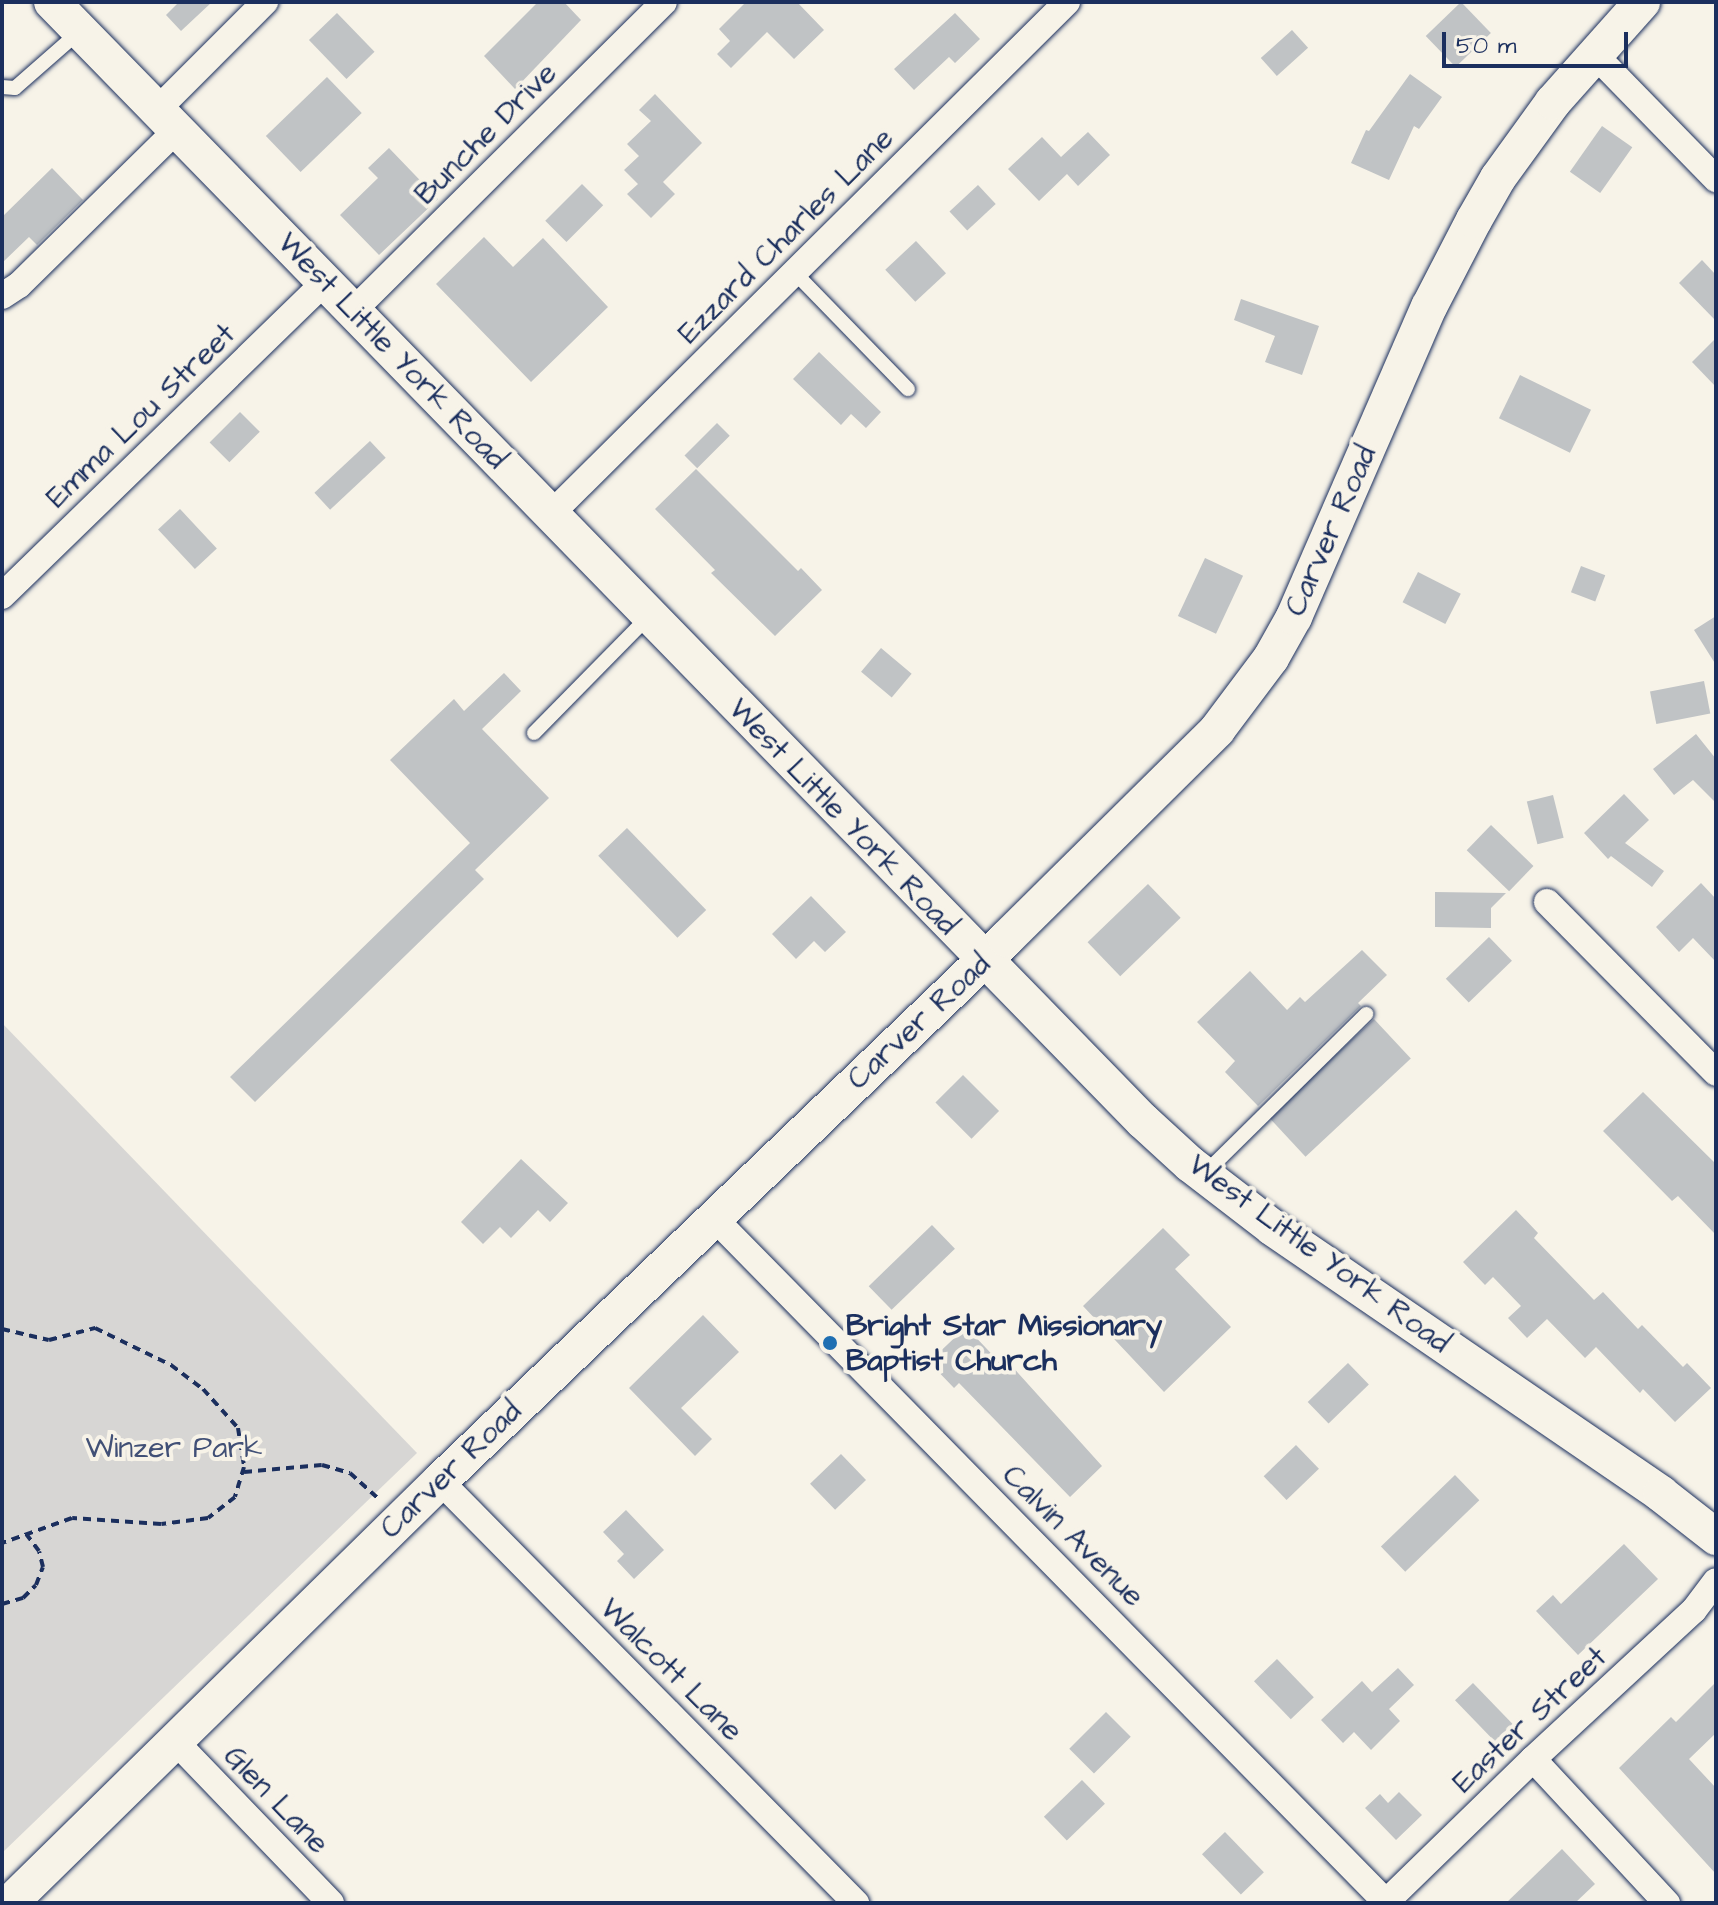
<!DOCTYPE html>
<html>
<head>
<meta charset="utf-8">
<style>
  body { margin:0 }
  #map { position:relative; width:1718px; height:1905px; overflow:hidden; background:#f7f3e8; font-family:"Architects Daughter",sans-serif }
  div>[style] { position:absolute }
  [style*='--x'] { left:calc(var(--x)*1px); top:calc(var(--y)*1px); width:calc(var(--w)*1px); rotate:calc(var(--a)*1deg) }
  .green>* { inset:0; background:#d7d6d4 }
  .building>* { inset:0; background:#c0c3c5; transform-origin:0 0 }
  .path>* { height:4px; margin-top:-2px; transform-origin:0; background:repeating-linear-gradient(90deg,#1b2f5e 0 8px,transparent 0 14px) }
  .roads { filter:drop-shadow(0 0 2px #1b2f5e) drop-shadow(0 0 2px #1b2f5e) }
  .lane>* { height:14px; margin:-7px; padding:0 7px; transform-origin:7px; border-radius:7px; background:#f7f3e8 }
  .street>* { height:26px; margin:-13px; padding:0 13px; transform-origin:13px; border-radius:13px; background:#f7f3e8 }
  .secondary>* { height:36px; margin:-18px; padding:0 18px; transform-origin:18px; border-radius:18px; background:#f7f3e8 }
  .dots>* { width:22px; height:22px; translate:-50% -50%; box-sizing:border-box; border:4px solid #f7f3e8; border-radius:50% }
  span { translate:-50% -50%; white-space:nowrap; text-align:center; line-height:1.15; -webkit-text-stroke:8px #f7f3e8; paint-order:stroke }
  .street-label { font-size:30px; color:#1b2f5e }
  .poi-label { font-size:30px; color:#1b2f5e; font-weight:700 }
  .left { translate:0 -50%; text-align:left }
  .park-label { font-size:30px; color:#415076 }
  .frame { position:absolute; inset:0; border:4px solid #1b2f5e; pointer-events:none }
  .scale { position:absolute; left:1442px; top:32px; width:186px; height:36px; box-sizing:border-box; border:4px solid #1b2f5e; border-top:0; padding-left:10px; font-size:24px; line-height:28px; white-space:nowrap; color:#1b2f5e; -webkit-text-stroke:6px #f7f3e8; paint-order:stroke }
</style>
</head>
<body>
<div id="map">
  <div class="green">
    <div style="clip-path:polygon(2px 1023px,417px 1453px,2px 1853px)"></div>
  </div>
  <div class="building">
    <div style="clip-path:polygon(179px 2px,212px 2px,181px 31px,166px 15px)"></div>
    <div style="clip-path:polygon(538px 2px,564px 2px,581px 20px,515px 89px,484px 56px)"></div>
    <div style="clip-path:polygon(746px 2px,797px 2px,824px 30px,794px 59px,767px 32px,731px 68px,717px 54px,730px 41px,719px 29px)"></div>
    <div style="left:1461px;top:2px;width:43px;height:49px;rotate:46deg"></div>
    <div style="left:337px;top:13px;width:54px;height:39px;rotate:46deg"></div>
    <div style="clip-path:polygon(955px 13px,980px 39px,955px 63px,949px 57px,914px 90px,894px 69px)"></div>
    <div style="left:1292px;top:30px;width:24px;height:42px;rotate:48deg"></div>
    <div style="clip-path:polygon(1410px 74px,1442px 97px,1419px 129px,1414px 126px,1389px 180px,1351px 163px,1366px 130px,1369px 131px)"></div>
    <div style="left:327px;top:77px;width:50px;height:85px;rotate:46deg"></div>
    <div style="clip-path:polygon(655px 94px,702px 143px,663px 182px,675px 194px,651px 218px,627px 194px,638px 184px,624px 170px,639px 156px,627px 144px,651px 121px,639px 110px)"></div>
    <div style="left:1602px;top:126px;width:37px;height:56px;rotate:35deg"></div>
    <div style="clip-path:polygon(1088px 132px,1110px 155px,1078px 186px,1067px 174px,1039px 201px,1008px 169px,1042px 137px,1061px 157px)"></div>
    <div style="clip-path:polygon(389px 148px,438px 199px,379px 255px,340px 215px,378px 178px,368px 168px)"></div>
    <div style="clip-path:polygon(52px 168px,83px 200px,37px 245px,29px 237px,2px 263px,2px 217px)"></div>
    <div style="left:582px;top:184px;width:30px;height:52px;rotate:45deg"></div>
    <div style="left:978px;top:185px;width:26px;height:39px;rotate:47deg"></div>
    <div style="clip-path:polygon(484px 237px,513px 267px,543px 238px,608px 307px,531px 382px,436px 284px)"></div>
    <div style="left:916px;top:241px;width:44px;height:42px;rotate:47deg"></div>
    <div style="clip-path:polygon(1702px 260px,1716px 275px,1716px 321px,1679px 283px)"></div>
    <div style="clip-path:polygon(1241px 299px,1319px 326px,1302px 375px,1265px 362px,1275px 336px,1234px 320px)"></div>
    <div style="clip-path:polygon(1716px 338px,1716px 387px,1692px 362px)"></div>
    <div style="clip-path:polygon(819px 352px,881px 412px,866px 428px,851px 414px,841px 425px,793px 379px)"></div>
    <div style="left:1520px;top:375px;width:79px;height:48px;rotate:26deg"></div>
    <div style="left:240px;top:412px;width:28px;height:43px;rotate:45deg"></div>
    <div style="left:717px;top:423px;width:18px;height:46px;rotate:45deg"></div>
    <div style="left:370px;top:441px;width:23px;height:76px;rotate:47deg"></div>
    <div style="clip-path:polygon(696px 469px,798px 571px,801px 568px,822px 590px,775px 636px,711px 573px,715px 570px,655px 509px)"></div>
    <div style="left:180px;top:509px;width:54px;height:30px;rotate:47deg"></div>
    <div style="left:1205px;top:558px;width:42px;height:64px;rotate:25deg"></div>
    <div style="left:1581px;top:566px;width:26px;height:28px;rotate:21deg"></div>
    <div style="left:1418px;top:572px;width:48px;height:34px;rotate:27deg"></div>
    <div style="clip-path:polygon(1716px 616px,1716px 665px,1694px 630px)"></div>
    <div style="left:881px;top:648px;width:40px;height:31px;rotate:40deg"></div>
    <div style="clip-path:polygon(504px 673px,521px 691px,482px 729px,549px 798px,475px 870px,484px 879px,255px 1102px,230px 1077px,470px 843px,390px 760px,454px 699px,464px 711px)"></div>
    <div style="left:1704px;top:681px;width:33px;height:55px;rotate:79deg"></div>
    <div style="clip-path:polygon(1696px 734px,1716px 759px,1716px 803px,1693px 780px,1674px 795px,1653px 769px)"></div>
    <div style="clip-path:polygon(1624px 794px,1649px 820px,1625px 843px,1664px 871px,1652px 887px,1611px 856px,1608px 859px,1584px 833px)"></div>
    <div style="left:1553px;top:795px;width:44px;height:27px;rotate:76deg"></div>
    <div style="left:1491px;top:825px;width:59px;height:35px;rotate:44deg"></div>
    <div style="left:627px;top:828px;width:114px;height:40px;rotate:46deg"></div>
    <div style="clip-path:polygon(1701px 883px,1716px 899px,1716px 962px,1693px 938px,1679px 952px,1656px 927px)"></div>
    <div style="left:1148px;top:884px;width:47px;height:84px;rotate:46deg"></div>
    <div style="clip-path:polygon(1435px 892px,1506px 893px,1491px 908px,1491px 928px,1435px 927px)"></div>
    <div style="clip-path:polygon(811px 896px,846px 932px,825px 952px,814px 941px,796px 959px,772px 934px)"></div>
    <div style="left:1489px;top:937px;width:33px;height:60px;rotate:46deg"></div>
    <div style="clip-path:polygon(1362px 950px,1387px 975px,1358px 1003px,1361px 1006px,1258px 1106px,1225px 1072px,1235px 1061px,1197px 1022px,1250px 971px,1287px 1010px,1300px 997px,1305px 1002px)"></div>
    <div style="left:1374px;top:1019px;width:54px;height:144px;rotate:47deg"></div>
    <div style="left:963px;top:1075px;width:51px;height:39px;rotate:45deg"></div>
    <div style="clip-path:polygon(1643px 1092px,1716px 1164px,1716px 1235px,1678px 1196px,1672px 1201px,1603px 1131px)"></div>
    <div style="clip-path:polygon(521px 1159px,568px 1203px,550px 1222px,538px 1210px,511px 1238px,500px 1227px,483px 1244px,461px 1222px)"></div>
    <div style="clip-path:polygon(1516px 1210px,1538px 1233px,1534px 1238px,1594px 1300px,1603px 1292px,1638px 1329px,1642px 1325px,1683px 1367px,1687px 1363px,1711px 1388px,1675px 1422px,1643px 1389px,1640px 1393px,1596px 1347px,1585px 1358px,1547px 1319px,1527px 1338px,1508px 1318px,1521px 1306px,1493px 1277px,1485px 1285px,1463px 1262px)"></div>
    <div style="left:932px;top:1225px;width:33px;height:88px;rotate:46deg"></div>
    <div style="clip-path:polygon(1163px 1228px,1190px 1255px,1175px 1269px,1231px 1327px,1164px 1392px,1083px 1306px)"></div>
    <div style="clip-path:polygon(703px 1315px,739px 1352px,681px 1408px,712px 1439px,695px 1456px,629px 1388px)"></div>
    <div style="clip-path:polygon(966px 1327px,1006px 1369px,1010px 1364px,1102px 1466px,1070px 1497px,959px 1383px,954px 1388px,929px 1362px)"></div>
    <div style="left:1348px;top:1363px;width:30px;height:56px;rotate:46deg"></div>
    <div style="left:1296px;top:1445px;width:33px;height:45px;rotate:46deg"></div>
    <div style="left:841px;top:1454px;width:36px;height:43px;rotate:46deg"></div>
    <div style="left:1455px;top:1475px;width:35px;height:103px;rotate:46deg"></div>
    <div style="clip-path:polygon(626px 1510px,664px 1550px,634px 1579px,617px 1561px,624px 1554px,603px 1532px)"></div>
    <div style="clip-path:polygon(1624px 1544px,1658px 1579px,1578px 1655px,1536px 1611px,1553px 1595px,1561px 1604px)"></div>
    <div style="left:1277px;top:1659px;width:53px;height:32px;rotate:46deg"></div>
    <div style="clip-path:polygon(1398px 1668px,1414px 1685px,1389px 1709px,1400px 1721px,1371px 1750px,1354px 1732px,1343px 1743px,1321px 1720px,1362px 1681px,1372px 1692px)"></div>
    <div style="clip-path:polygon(1716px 1682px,1716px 1733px,1689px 1759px,1716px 1788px,1716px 1874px,1619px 1768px,1671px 1717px,1676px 1722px)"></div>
    <div style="left:1473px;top:1683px;width:57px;height:25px;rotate:46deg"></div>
    <div style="left:1106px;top:1712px;width:35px;height:52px;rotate:45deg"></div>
    <div style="left:1082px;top:1780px;width:33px;height:53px;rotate:46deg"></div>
    <div style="clip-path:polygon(1399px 1792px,1422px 1815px,1396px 1840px,1365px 1808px,1380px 1794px,1388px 1803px)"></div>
    <div style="left:1225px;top:1832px;width:56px;height:32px;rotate:46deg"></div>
    <div style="clip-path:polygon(1562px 1849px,1595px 1884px,1575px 1903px,1506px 1903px)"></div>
  </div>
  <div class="path">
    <div style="--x:2;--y:1329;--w:48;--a:13.2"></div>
    <div style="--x:49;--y:1340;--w:48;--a:-14.6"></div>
    <div style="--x:95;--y:1328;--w:85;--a:26"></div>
    <div style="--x:171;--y:1365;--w:40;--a:37"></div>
    <div style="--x:203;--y:1389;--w:52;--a:48.1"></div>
    <div style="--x:238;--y:1428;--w:39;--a:81"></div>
    <div style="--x:244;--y:1467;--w:31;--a:107"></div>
    <div style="--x:235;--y:1497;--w:34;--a:142"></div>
    <div style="--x:208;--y:1518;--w:47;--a:172.7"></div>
    <div style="--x:161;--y:1524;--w:89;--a:-176.1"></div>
    <div style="--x:72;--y:1518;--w:74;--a:160.3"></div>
    <div style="--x:244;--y:1472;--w:78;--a:-5.1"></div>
    <div style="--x:322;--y:1465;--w:29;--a:16"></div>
    <div style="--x:350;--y:1473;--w:38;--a:42"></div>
    <div style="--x:2;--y:1604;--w:22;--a:-16"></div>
    <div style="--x:23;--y:1598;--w:18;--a:-45"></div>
    <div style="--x:36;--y:1585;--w:19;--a:-69"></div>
    <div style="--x:43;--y:1567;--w:16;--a:-104"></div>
    <div style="--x:39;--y:1551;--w:21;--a:-127"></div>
  </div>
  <div class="roads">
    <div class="lane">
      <div style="--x:2;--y:87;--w:13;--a:4"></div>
      <div style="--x:15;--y:88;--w:86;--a:-41.2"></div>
      <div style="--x:795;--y:273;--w:162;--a:45.8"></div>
      <div style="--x:534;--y:733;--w:164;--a:-45.5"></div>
      <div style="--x:1204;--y:1174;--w:228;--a:-44.6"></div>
    </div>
    <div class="street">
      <div style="--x:1594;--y:54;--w:175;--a:45.7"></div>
      <div style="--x:157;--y:110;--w:153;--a:-45"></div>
      <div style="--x:2;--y:296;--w:20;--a:-33"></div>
      <div style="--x:19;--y:285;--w:221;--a:-44.5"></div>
      <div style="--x:353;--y:311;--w:438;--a:-44.8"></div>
      <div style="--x:551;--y:514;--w:727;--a:-44.78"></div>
      <div style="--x:2;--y:596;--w:450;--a:-44.2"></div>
      <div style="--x:1547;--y:902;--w:240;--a:45.3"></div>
      <div style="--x:713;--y:1217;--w:960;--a:45.51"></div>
      <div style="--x:440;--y:1481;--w:593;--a:45.41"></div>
      <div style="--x:175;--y:1741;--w:225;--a:46.1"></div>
      <div style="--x:1533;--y:1759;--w:197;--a:47.1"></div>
      <div style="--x:1385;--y:1903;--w:206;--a:-44.2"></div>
      <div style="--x:1533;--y:1759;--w:219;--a:-42.8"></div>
      <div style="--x:1694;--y:1610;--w:36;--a:-53"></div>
    </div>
    <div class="secondary">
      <div style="--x:52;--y:2;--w:1563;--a:45.73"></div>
      <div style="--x:1143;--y:1121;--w:64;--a:42.5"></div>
      <div style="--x:1190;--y:1164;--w:105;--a:37.6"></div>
      <div style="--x:1273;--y:1228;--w:470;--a:34.4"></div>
      <div style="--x:1661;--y:1494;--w:70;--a:38"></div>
      <div style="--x:10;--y:1903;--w:602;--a:-44.46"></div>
      <div style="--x:440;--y:1481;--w:784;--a:-43.76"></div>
      <div style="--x:1006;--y:939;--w:297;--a:-44.7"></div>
      <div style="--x:1217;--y:730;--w:90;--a:-53.1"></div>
      <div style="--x:1271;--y:658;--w:47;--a:-60.7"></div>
      <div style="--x:1294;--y:617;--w:338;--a:-66.5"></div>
      <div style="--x:1429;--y:307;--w:98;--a:-62.7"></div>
      <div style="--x:1474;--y:220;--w:48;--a:-60.3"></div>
      <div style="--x:1498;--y:178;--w:94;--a:-54.1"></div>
      <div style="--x:1553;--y:102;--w:134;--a:-48.3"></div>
    </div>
  </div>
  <div class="dots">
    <div style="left:830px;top:1343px;background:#1f6fb2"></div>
  </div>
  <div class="street-label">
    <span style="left:486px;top:134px;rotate:-45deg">Bunche Drive</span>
    <span style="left:786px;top:236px;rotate:-45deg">Ezzard Charles Lane</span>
    <span style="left:392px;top:351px;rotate:46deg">West Little York Road</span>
    <span style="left:141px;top:416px;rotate:-44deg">Emma Lou Street</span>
    <span style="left:1331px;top:531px;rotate:-66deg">Carver Road</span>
    <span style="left:843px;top:817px;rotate:46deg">West Little York Road</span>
    <span style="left:919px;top:1022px;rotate:-43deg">Carver Road</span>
    <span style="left:1319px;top:1254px;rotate:36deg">West Little York Road</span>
    <span style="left:451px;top:1470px;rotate:-44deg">Carver Road</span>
    <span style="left:1073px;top:1536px;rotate:45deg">Calvin Avenue</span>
    <span style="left:671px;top:1670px;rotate:45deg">Walcott Lane</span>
    <span style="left:1530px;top:1720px;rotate:-43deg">Easter Street</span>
    <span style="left:276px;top:1800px;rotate:46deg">Glen Lane</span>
  </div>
  <div class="poi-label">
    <span class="left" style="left:846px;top:1343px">Bright Star Missionary<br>Baptist Church</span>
  </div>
  <div class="park-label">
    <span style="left:174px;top:1448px">Winzer Park</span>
  </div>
  <div class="frame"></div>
  <div class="scale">50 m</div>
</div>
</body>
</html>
